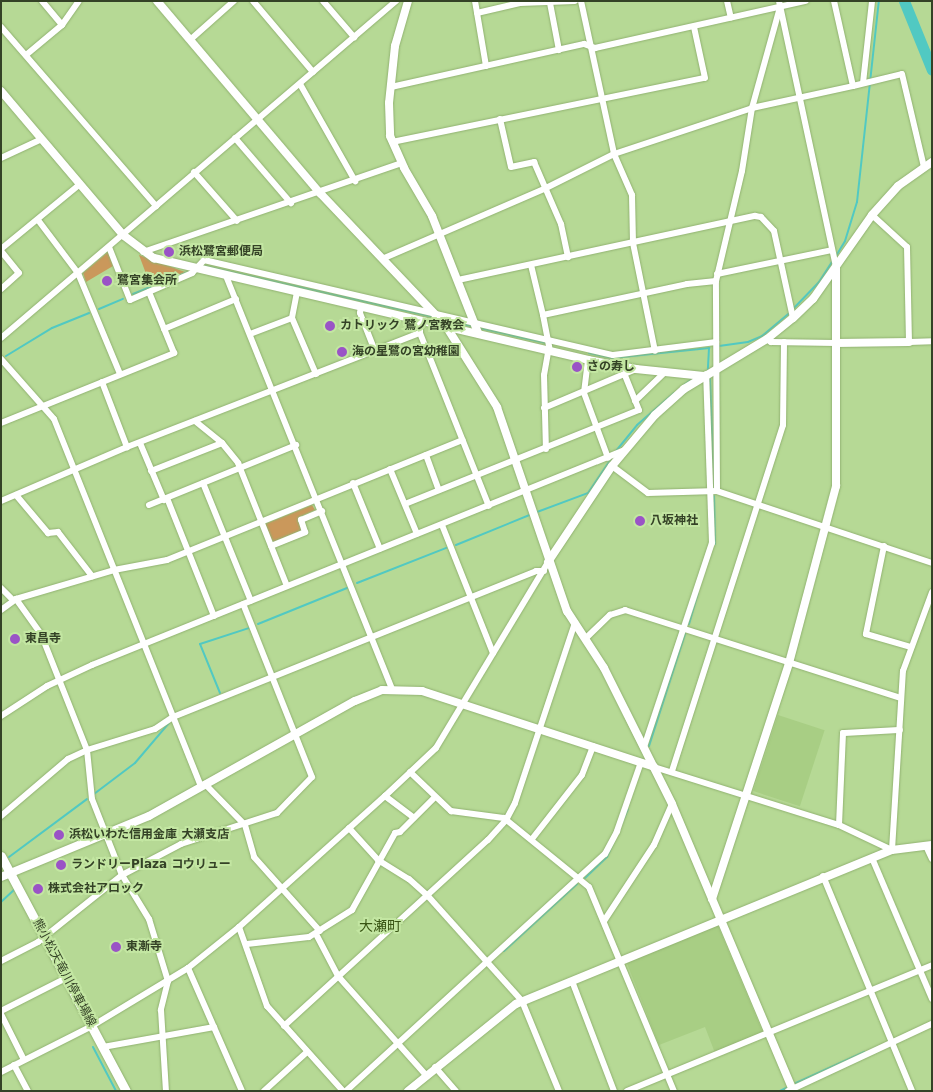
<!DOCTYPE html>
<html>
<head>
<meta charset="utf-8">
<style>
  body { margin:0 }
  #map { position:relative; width:933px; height:1092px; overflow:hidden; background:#b6d995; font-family:"DejaVu Sans","Noto Sans JP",sans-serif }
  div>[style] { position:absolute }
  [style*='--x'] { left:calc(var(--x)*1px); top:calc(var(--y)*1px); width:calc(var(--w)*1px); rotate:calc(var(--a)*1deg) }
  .built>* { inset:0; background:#a8ce84; transform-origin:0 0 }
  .green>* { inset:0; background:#ca985b }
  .stream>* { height:2px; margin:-1px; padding:0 1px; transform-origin:1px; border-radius:1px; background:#51c9c2 }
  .river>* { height:11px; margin:-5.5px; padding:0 5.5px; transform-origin:5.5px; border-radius:5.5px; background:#51c9c2 }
  .roads { filter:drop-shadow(0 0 1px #91b271) drop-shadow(0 0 1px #91b271) }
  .minor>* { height:6px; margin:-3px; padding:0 3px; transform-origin:3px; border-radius:3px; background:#fff }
  .tertiary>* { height:8px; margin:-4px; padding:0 4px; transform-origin:4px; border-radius:4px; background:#fff }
  .secondary>* { height:9px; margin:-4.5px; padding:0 4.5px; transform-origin:4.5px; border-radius:4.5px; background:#fff }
  .dots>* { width:14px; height:14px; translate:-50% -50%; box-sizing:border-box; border:2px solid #c3e6a2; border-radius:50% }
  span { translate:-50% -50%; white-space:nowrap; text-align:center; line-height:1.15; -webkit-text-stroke:4px #c3e6a2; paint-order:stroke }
  .poi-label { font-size:12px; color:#344226; font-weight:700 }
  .left { translate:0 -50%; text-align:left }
  .street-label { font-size:12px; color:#344226 }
  .neighbourhood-label { font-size:14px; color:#395514 }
  .frame { position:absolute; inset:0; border:2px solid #344226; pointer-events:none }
</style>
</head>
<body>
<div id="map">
  <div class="built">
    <div style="left:778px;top:715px;width:49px;height:80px;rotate:18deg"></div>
    <div style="clip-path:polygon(714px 924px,718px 926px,763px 1033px,715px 1053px,705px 1027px,659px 1045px,626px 961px)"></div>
  </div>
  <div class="green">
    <div style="clip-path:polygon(108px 252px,113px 266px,86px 282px,83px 273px)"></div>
    <div style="clip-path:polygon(139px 255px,185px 272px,151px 287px)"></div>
    <div style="clip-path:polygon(312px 505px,315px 510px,299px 517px,302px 530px,273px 542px,265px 524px)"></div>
  </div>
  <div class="stream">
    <div style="--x:836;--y:256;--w:17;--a:-59"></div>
    <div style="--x:845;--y:241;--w:41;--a:-72.9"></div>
    <div style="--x:857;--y:202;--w:202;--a:-83.8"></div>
    <div style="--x:204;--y:266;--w:236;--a:12.5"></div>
    <div style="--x:133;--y:294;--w:59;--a:-21.8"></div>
    <div style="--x:99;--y:309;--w:26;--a:-23"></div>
    <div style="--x:792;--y:310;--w:39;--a:-46"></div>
    <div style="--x:819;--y:282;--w:24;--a:-57"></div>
    <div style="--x:443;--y:319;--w:30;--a:14"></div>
    <div style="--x:480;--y:328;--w:68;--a:12.8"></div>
    <div style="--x:719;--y:346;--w:29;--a:-8"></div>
    <div style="--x:748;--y:342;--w:15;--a:-23"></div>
    <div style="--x:762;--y:336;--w:35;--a:-40"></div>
    <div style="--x:589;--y:353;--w:24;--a:12"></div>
    <div style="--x:612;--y:358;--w:98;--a:-5.9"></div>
    <div style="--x:709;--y:348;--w:21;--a:93"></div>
    <div style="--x:6;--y:356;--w:54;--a:-31.3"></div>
    <div style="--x:52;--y:328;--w:40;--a:-22"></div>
    <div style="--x:710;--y:379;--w:109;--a:87.9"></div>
    <div style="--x:684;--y:385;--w:10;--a:-37"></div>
    <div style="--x:616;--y:451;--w:33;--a:-51"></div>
    <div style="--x:637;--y:425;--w:49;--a:-40.9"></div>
    <div style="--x:714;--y:496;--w:48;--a:88.8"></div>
    <div style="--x:537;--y:512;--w:54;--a:-20.4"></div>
    <div style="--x:588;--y:493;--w:41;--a:-55.9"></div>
    <div style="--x:456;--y:545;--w:82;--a:-22.2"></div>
    <div style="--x:357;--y:583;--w:96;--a:-21.5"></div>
    <div style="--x:258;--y:624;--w:96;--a:-22"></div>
    <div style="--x:689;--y:624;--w:32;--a:-74"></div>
    <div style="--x:220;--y:693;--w:53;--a:-112.2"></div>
    <div style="--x:200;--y:644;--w:52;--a:-18.1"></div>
    <div style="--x:649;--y:746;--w:118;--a:-72.2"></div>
    <div style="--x:94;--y:794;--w:51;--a:-37.1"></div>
    <div style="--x:135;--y:763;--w:52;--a:-49.6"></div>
    <div style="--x:9;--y:857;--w:97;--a:-36.6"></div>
    <div style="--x:585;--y:878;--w:30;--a:-44"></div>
    <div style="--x:607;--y:857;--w:52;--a:-66.4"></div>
    <div style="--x:1;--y:902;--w:18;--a:-43"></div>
    <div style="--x:504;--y:951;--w:99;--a:-42.5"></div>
    <div style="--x:93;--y:1047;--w:50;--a:62.4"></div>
    <div style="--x:796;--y:1083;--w:75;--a:-24.5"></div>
    <div style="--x:780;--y:1091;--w:7;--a:-27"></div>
  </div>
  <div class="river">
    <div style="--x:904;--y:1;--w:74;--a:67.9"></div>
  </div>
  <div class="roads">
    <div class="minor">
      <div style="--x:42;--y:1;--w:31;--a:50"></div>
      <div style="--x:253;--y:1;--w:93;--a:49.8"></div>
      <div style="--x:323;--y:1;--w:48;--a:49.3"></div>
      <div style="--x:475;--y:1;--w:66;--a:80.4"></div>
      <div style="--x:581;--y:1;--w:157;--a:77.8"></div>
      <div style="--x:614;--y:154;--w:45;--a:66.3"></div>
      <div style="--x:632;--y:195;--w:48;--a:88.8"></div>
      <div style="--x:633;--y:243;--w:110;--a:78.5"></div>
      <div style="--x:727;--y:1;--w:17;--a:77"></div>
      <div style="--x:779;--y:1;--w:272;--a:77.9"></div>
      <div style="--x:834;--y:1;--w:87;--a:77.4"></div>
      <div style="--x:853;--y:86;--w:50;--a:-13.8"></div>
      <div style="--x:902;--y:74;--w:96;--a:76.7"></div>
      <div style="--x:550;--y:3;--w:48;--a:79.2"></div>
      <div style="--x:477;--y:13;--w:44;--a:-13.1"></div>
      <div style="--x:520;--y:3;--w:55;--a:-2.1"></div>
      <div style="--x:1;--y:27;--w:237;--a:49.1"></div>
      <div style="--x:156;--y:206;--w:316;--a:-40.5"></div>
      <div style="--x:190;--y:40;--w:59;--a:-41.6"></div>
      <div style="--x:26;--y:55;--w:47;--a:-39.8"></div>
      <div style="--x:62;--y:25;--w:29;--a:-55"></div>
      <div style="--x:863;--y:83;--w:82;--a:-83.7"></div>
      <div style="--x:300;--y:84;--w:112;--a:60.4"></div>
      <div style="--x:391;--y:87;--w:198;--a:-12.6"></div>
      <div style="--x:584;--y:44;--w:12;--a:20"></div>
      <div style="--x:595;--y:48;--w:216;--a:-12.6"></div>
      <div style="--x:500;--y:119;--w:49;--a:77.1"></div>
      <div style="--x:511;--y:167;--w:24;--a:-12"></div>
      <div style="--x:534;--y:162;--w:68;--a:66.5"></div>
      <div style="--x:561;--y:224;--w:34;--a:78"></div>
      <div style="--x:235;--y:138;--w:86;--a:49.3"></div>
      <div style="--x:392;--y:142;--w:319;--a:-11.6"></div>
      <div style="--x:705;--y:78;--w:52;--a:-102.2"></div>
      <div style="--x:1;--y:158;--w:45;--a:-24.9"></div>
      <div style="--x:194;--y:172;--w:65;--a:48.7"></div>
      <div style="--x:872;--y:215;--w:47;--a:42.4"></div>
      <div style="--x:907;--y:247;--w:95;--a:88.8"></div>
      <div style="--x:909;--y:342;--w:23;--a:-2"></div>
      <div style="--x:38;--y:220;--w:66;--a:53"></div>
      <div style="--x:78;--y:273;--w:109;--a:67.4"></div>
      <div style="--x:109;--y:247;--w:57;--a:68.4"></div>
      <div style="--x:130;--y:300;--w:68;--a:-23.5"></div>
      <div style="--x:192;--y:273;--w:18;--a:-47"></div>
      <div style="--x:204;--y:260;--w:420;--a:13.1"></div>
      <div style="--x:613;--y:355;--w:104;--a:-7.2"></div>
      <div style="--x:1;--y:249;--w:102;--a:-39.4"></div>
      <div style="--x:1;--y:251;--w:28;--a:51"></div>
      <div style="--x:19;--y:273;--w:24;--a:138"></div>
      <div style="--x:143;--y:252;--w:274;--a:-19"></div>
      <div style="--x:382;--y:259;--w:179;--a:-23.4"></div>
      <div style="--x:546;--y:188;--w:76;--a:-26.6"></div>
      <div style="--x:614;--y:154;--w:145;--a:-18.4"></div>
      <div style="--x:752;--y:108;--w:103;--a:-12.3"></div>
      <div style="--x:531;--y:265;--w:51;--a:76.5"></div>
      <div style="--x:543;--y:315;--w:147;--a:-12.1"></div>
      <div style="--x:687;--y:284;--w:29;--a:-6"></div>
      <div style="--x:717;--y:274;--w:117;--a:-11.8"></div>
      <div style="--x:226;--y:276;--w:445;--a:68.1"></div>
      <div style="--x:458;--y:280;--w:304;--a:-12.2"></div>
      <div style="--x:755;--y:216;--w:6;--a:9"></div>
      <div style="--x:761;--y:217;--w:19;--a:47"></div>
      <div style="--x:774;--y:231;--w:89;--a:77.7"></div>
      <div style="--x:297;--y:292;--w:26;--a:101"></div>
      <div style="--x:292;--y:318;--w:61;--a:66.8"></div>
      <div style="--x:361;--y:306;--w:7;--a:98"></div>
      <div style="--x:360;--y:313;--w:41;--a:68.5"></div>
      <div style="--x:543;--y:315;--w:33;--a:79"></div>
      <div style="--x:549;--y:347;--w:28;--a:100"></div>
      <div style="--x:544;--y:375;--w:74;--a:88.5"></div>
      <div style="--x:420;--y:320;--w:13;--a:90"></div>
      <div style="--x:420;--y:333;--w:186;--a:68.3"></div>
      <div style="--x:164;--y:329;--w:78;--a:-22.6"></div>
      <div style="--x:250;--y:334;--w:45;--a:-20.9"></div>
      <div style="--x:1;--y:338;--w:204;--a:-40.4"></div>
      <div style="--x:767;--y:339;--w:5;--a:37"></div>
      <div style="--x:771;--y:342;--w:65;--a:0.9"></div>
      <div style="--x:1;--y:359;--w:80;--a:48.5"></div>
      <div style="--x:54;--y:419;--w:396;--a:68.2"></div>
      <div style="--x:588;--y:360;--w:33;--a:97"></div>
      <div style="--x:584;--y:393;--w:69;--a:69.7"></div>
      <div style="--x:102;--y:382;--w:70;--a:69"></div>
      <div style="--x:635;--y:401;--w:42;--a:-44"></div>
      <div style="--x:544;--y:408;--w:100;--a:-23"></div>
      <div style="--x:195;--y:421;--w:35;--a:39"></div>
      <div style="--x:222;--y:443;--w:26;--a:51"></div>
      <div style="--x:238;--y:463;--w:132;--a:68.3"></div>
      <div style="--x:1;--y:423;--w:187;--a:-22"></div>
      <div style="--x:174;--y:353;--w:66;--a:-112.3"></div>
      <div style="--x:140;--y:443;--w:62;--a:67.2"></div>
      <div style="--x:426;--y:455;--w:37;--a:70"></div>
      <div style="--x:612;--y:466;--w:45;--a:36.9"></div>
      <div style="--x:648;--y:493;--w:69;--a:-1.7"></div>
      <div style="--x:717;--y:491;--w:227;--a:18.5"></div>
      <div style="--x:390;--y:469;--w:70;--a:67.4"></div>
      <div style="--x:151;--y:471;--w:76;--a:-21.5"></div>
      <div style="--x:203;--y:483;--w:127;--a:67.9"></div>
      <div style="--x:353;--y:483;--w:71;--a:67.8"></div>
      <div style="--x:717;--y:491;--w:210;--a:-90.3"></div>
      <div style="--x:716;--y:281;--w:113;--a:-76.7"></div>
      <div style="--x:742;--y:171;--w:64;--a:-81"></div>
      <div style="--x:752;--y:108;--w:105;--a:-74.5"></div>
      <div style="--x:16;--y:495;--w:50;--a:49.9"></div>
      <div style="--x:48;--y:533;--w:10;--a:-6"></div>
      <div style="--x:58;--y:532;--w:56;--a:52.3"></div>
      <div style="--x:167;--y:498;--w:127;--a:68.3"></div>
      <div style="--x:1;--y:501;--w:137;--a:-23.2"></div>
      <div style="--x:127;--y:447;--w:314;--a:-21.3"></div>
      <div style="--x:405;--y:504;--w:252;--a:-21.9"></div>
      <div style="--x:639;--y:410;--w:38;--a:-112"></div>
      <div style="--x:149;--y:505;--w:159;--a:-22.2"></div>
      <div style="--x:442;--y:525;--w:138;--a:68.3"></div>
      <div style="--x:271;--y:546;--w:37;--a:-22"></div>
      <div style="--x:305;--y:532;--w:13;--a:-108"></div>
      <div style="--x:301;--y:520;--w:23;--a:-23"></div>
      <div style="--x:884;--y:546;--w:90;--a:101.6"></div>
      <div style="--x:866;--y:634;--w:47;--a:16.1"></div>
      <div style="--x:1;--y:588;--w:17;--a:45"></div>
      <div style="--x:16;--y:599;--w:43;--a:54.5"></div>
      <div style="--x:41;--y:634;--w:125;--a:68.4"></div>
      <div style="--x:87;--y:750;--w:49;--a:84.2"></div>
      <div style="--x:92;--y:799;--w:82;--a:68.5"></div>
      <div style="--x:122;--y:875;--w:67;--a:-27.7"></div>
      <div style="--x:181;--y:844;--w:101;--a:-17.9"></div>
      <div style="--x:277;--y:813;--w:50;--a:-45.8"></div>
      <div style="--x:312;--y:777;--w:186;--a:-111.7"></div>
      <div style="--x:1;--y:610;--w:19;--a:-36"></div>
      <div style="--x:16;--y:599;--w:102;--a:-16.5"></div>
      <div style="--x:114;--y:570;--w:54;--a:-10.7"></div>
      <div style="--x:167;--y:560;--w:319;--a:-22.1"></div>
      <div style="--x:585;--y:639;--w:35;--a:-44"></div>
      <div style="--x:610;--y:615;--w:16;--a:-18"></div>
      <div style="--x:625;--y:610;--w:289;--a:17.7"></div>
      <div style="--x:1;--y:716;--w:55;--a:-33.1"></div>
      <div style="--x:47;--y:686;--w:50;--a:-25"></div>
      <div style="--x:92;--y:665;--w:575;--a:-21.97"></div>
      <div style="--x:644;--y:747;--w:215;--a:-71.6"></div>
      <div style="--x:712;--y:543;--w:169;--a:-92"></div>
      <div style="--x:654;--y:767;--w:194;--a:17.4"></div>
      <div style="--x:839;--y:825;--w:59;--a:25.3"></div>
      <div style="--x:892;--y:850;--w:179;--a:-86.5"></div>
      <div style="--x:903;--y:671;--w:84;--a:-69.8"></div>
      <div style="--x:672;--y:771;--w:363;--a:-72.2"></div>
      <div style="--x:783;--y:425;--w:83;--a:-89.3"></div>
      <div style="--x:410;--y:772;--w:57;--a:43.6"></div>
      <div style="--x:451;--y:811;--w:53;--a:7.5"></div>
      <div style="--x:504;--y:818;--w:109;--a:39.1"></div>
      <div style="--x:589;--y:887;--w:221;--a:67.4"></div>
      <div style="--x:205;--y:784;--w:57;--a:45.7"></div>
      <div style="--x:245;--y:825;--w:33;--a:74"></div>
      <div style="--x:254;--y:857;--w:99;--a:48.3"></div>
      <div style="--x:385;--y:796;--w:36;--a:37"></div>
      <div style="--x:1;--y:816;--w:88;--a:-40.4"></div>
      <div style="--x:68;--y:759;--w:21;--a:-25"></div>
      <div style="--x:87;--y:750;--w:71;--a:-17.2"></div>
      <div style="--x:155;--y:729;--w:22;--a:-34"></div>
      <div style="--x:173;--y:717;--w:391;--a:-21.9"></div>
      <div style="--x:536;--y:571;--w:8;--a:0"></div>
      <div style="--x:839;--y:825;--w:92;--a:-87.5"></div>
      <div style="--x:843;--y:733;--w:57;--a:-3"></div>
      <div style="--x:349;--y:828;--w:43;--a:47.8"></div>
      <div style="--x:378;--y:860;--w:36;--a:32"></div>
      <div style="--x:409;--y:879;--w:24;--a:42"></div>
      <div style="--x:427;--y:895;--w:142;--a:48.1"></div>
      <div style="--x:522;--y:1001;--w:97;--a:67.7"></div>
      <div style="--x:532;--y:839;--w:81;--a:-52"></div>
      <div style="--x:582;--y:775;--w:31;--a:-69"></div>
      <div style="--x:926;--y:846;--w:14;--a:65"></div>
      <div style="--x:872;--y:858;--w:153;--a:66.9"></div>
      <div style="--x:823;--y:876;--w:233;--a:67.5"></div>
      <div style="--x:604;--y:921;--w:91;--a:-56.7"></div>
      <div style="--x:654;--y:845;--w:45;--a:-66.3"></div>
      <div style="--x:239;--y:927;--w:84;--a:70.5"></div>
      <div style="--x:267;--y:1006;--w:114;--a:48.2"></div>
      <div style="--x:316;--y:934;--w:47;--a:62.4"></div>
      <div style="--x:338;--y:976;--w:132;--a:48.4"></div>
      <div style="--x:247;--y:944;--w:62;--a:-6.4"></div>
      <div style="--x:309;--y:937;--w:51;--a:-32.1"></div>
      <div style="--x:352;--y:910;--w:88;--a:-60.8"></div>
      <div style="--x:395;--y:833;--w:5;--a:-11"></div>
      <div style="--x:400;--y:832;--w:49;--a:-45"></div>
      <div style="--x:1;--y:961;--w:42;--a:-27.2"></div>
      <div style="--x:38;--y:942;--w:107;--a:-38.6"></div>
      <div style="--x:122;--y:875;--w:52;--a:58.5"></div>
      <div style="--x:149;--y:919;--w:65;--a:73"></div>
      <div style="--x:168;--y:981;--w:30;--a:104"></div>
      <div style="--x:161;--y:1010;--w:81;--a:86.5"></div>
      <div style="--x:188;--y:968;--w:134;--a:66.3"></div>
      <div style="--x:572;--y:981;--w:118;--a:69.1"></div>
      <div style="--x:1;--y:1011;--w:75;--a:-26.9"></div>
      <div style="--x:1;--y:1014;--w:51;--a:63.4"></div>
      <div style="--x:284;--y:1026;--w:276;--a:-42.4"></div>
      <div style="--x:488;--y:840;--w:27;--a:-48"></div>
      <div style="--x:506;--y:820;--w:19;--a:-62"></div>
      <div style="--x:515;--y:803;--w:190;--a:-71.6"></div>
      <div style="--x:103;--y:1047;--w:113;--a:-10.2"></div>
      <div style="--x:14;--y:1065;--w:30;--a:62"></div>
      <div style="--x:435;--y:1067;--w:32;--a:49"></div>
      <div style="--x:1;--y:1072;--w:102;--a:-26.8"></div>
      <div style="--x:92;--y:1026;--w:112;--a:-31.1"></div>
      <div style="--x:188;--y:968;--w:65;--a:-38.8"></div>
      <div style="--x:239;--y:927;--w:196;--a:-41.9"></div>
      <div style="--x:385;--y:796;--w:70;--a:-43.3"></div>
      <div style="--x:436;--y:748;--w:217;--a:-58.9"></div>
      <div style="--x:264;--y:1091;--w:58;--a:-42.2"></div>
      <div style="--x:346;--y:1091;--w:351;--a:-42.5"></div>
      <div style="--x:605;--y:854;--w:26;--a:-62"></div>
      <div style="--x:617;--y:831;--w:73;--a:-70.8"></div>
      <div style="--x:627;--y:1091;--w:330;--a:-22.4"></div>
      <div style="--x:788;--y:1091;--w:159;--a:-25"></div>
    </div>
    <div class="tertiary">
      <div style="--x:157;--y:1;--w:252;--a:49.7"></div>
      <div style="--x:320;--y:193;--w:183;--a:46.5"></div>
      <div style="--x:446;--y:326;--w:96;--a:57.8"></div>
      <div style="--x:497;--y:407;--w:216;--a:71.1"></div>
      <div style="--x:567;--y:611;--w:68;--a:57"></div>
      <div style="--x:604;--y:668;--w:152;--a:63.4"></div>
      <div style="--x:672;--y:804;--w:311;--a:67.1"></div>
      <div style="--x:408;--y:1;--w:47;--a:106.1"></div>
      <div style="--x:395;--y:46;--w:57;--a:96"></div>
      <div style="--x:389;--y:103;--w:33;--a:88"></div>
      <div style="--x:390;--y:136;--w:35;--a:66"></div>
      <div style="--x:404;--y:168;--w:56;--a:59.7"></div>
      <div style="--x:432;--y:216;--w:126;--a:68.5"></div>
      <div style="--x:1;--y:91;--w:189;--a:49.7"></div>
      <div style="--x:123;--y:235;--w:39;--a:37"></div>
      <div style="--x:154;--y:258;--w:446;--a:13.2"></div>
      <div style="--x:588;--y:360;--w:49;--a:10.6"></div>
      <div style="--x:636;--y:369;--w:68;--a:5.9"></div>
      <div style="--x:836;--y:343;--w:73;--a:-0.8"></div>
      <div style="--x:548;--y:562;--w:115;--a:-56.3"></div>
      <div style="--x:612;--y:466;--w:67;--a:-49.9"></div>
      <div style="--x:655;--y:415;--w:39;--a:-42"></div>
      <div style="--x:684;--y:389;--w:97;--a:-31.1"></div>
      <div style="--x:767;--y:339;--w:33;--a:-39"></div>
      <div style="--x:793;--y:318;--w:28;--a:-44"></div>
      <div style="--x:813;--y:299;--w:103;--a:-54.9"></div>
      <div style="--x:872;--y:215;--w:39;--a:-48"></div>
      <div style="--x:898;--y:186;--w:42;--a:-35.2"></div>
      <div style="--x:1;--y:877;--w:160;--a:-22.4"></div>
      <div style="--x:149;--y:816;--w:236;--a:-29.2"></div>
      <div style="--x:355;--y:701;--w:29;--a:-22"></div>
      <div style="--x:382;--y:690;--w:40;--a:1.4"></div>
      <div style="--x:422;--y:691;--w:244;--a:18.1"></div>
      <div style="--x:712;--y:899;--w:248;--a:-71.9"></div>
      <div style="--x:789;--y:663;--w:183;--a:-75.1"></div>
      <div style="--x:836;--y:486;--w:219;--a:-90"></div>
      <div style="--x:408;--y:1091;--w:139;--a:-38.9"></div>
      <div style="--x:516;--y:1004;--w:406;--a:-22.3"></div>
      <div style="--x:892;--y:850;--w:40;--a:-7.1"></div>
    </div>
    <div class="secondary">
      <div style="--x:1;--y:856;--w:266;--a:62"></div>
    </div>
  </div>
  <div class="dots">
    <div style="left:169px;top:252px;background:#9a53c6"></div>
    <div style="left:107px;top:281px;background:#9a53c6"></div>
    <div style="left:330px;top:326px;background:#9a53c6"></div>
    <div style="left:342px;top:352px;background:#9a53c6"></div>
    <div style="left:577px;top:367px;background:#9a53c6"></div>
    <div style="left:640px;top:521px;background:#9a53c6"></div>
    <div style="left:15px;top:639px;background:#9a53c6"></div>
    <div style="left:59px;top:835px;background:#9a53c6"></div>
    <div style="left:61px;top:865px;background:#9a53c6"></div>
    <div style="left:38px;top:889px;background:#9a53c6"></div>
    <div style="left:116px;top:947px;background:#9a53c6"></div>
  </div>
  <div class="poi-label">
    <span class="left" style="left:179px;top:252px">浜松鷺宮郵便局</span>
    <span class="left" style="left:117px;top:281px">鷺宮集会所</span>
    <span class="left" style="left:340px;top:326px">カトリック 鷺ノ宮教会</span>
    <span class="left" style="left:352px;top:352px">海の星鷺の宮幼稚園</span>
    <span class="left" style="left:587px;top:367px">さの寿し</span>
    <span class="left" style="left:650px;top:521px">八坂神社</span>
    <span class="left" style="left:25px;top:639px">東昌寺</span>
    <span class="left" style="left:69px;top:835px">浜松いわた信用金庫 大瀬支店</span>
    <span class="left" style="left:71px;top:865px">ランドリーPlaza コウリュー</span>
    <span class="left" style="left:48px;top:889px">株式会社アロック</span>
    <span class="left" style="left:126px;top:947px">東漸寺</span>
  </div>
  <div class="street-label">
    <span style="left:64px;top:973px;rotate:62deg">熊小松天竜川停車場線</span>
  </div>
  <div class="neighbourhood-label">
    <span style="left:380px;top:926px">大瀬町</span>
  </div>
  <div class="frame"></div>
</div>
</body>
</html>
